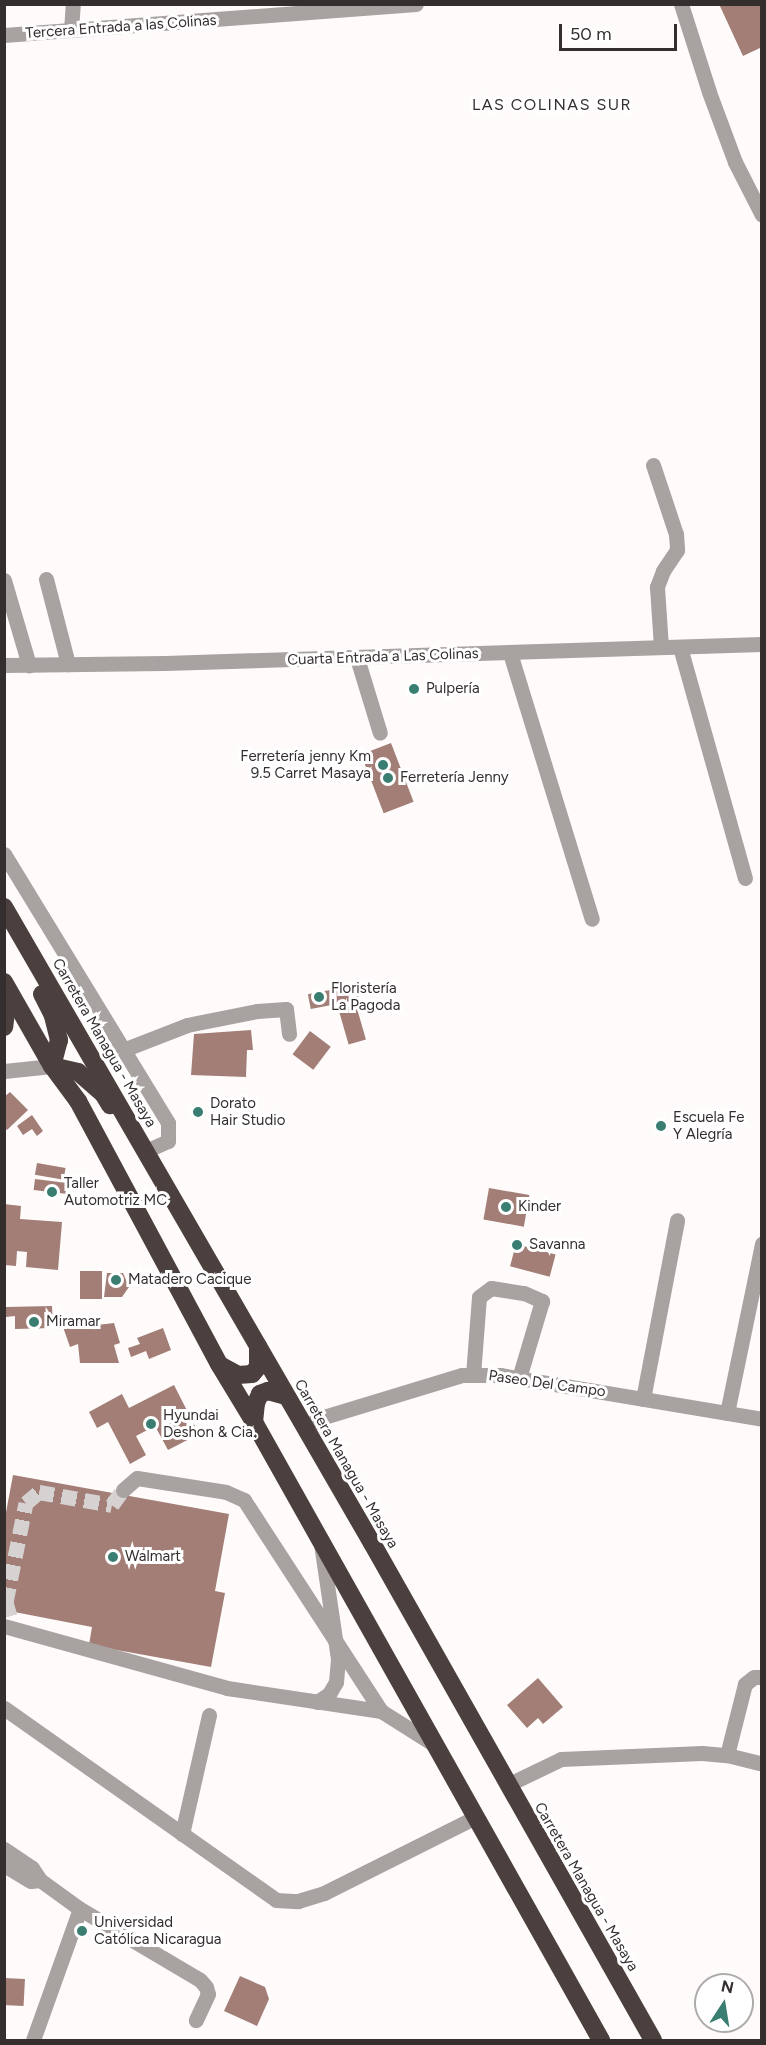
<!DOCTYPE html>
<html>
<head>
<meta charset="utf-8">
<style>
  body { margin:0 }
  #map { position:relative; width:766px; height:2045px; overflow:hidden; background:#fefbfa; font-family:Figtree,sans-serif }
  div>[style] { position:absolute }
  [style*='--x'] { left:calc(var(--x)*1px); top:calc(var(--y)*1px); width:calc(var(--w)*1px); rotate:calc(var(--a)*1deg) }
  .building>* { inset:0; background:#a27e77; transform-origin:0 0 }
  .minor-tunnel>* { height:15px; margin-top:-7.5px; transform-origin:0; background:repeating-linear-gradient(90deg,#d6d2d1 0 15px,transparent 0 23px) }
  .minor>* { height:15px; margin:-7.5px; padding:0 7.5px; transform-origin:7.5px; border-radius:7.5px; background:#a8a2a1 }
  .highway>* { height:18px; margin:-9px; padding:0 9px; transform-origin:9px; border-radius:9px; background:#4c403e }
  .dots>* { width:16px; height:16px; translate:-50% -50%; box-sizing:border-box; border:3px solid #fff; border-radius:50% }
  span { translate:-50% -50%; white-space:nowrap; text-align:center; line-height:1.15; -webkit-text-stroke:6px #fff; paint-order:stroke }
  .street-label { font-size:15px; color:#342f2e }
  .poi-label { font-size:15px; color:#342f2e }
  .left { translate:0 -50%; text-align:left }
  .right { translate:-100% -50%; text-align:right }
  .neighbourhood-label { font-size:16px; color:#342f2e; letter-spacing:1.5px }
  .frame { position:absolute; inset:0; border:6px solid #342f2e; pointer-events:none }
  .north { position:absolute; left:694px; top:1973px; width:60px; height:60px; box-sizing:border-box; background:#fff; border:2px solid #aeacab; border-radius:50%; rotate:12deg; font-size:16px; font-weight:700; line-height:24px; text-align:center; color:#342f2e }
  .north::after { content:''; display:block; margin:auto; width:21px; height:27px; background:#3a7e72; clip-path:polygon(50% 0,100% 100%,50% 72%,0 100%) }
  .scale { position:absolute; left:559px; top:24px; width:118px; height:27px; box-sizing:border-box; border:3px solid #342f2e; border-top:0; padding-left:8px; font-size:18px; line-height:21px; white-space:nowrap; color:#342f2e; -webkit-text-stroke:4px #fff; paint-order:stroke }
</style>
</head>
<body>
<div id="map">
  <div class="building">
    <div style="clip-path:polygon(719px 4px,762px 4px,762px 47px,743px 56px)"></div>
    <div style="left:391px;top:743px;width:63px;height:32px;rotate:69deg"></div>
    <div style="left:356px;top:985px;width:15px;height:49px;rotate:79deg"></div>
    <div style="left:356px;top:1005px;width:36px;height:18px;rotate:74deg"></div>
    <div style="clip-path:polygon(251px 1030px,253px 1050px,247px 1050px,246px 1077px,191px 1075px,194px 1034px)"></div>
    <div style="left:310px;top:1031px;width:26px;height:29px;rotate:37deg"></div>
    <div style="clip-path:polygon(10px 1092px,28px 1110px,7px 1130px,4px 1127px,4px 1097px)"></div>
    <div style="clip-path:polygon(32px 1115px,43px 1131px,37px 1136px,32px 1129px,23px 1135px,17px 1126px)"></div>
    <div style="left:37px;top:1163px;width:29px;height:12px;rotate:10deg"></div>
    <div style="left:35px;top:1179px;width:32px;height:11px;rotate:7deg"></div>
    <div style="left:489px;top:1188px;width:41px;height:32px;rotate:10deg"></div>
    <div style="clip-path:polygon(4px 1204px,21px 1206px,20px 1219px,62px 1222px,58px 1270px,26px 1267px,27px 1252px,17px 1251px,16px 1266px,4px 1265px)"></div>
    <div style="left:516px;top:1244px;width:41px;height:23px;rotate:15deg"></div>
    <div style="left:80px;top:1271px;width:22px;height:28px"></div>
    <div style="clip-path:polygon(107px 1273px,123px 1273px,129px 1287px,122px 1297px,104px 1297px)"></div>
    <div style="clip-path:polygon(52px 1306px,53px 1328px,15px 1329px,15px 1316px,6px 1317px,6px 1307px)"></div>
    <div style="clip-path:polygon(87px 1320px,89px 1326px,114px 1323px,120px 1343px,114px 1345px,119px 1363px,80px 1363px,78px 1344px,70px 1347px,63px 1327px)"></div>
    <div style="clip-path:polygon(163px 1328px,171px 1350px,149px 1359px,146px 1351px,131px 1357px,128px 1348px,140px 1344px,137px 1338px)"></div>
    <div style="clip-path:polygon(174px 1385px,199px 1434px,168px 1450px,155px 1426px,136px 1436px,146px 1455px,130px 1464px,108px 1422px,97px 1428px,89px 1412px,122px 1394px,129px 1408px)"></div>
    <div style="clip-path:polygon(13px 1475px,229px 1514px,215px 1591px,225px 1593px,211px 1667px,89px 1645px,92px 1627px,4px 1610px,4px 1523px)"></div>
    <div style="clip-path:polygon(538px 1678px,563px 1707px,543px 1724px,538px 1718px,527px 1728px,507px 1705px)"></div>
    <div style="clip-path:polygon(240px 1976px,265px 1987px,269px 1999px,257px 2026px,224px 2011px)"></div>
    <div style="left:4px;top:1978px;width:21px;height:27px;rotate:3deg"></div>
  </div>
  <div class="minor-tunnel">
    <div style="--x:10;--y:1616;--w:15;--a:-106"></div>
    <div style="--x:6;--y:1602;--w:101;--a:-78.6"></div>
    <div style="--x:26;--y:1503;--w:17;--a:-40"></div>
    <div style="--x:39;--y:1492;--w:74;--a:10.1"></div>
    <div style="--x:112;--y:1505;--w:19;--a:-54"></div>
  </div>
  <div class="minor">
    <div style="--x:681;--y:4;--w:92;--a:72.3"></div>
    <div style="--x:709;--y:92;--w:75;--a:69.6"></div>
    <div style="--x:735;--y:162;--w:59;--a:63"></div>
    <div style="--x:71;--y:30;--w:26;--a:-86"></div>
    <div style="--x:4;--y:35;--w:413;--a:-4.3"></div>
    <div style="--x:653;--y:465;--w:73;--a:71.6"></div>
    <div style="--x:676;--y:534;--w:16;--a:86"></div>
    <div style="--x:677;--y:550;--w:25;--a:124"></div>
    <div style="--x:663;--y:571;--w:17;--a:111"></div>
    <div style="--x:657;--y:587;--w:60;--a:86.2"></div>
    <div style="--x:46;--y:579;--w:88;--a:75.5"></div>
    <div style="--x:4;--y:580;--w:89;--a:73.6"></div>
    <div style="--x:680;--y:647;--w:240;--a:74.3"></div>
    <div style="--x:510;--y:653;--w:278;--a:72.9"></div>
    <div style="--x:357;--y:658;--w:78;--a:73"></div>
    <div style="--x:4;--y:665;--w:161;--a:-0.7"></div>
    <div style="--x:165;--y:663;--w:597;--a:-1.82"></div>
    <div style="--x:4;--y:854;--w:315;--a:58.6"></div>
    <div style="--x:168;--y:1123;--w:18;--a:90"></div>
    <div style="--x:168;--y:1141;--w:24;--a:156"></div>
    <div style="--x:123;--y:1050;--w:69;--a:-21.3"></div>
    <div style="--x:187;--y:1025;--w:71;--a:-11.3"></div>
    <div style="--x:257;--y:1011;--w:29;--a:-4"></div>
    <div style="--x:286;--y:1009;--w:25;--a:83"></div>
    <div style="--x:4;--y:1071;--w:48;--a:-5.9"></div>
    <div style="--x:473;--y:1375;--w:78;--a:-85.6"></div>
    <div style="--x:479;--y:1297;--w:15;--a:-37"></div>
    <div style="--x:491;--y:1288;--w:33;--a:9"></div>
    <div style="--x:524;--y:1293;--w:20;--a:24"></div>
    <div style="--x:542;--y:1301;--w:80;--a:106.6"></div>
    <div style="--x:643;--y:1399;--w:182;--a:-79.2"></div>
    <div style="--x:727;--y:1413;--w:173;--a:-78.3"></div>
    <div style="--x:304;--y:1427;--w:25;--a:-26"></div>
    <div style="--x:327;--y:1416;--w:141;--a:-16.9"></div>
    <div style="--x:462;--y:1375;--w:38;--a:0"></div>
    <div style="--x:500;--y:1375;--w:266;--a:9.5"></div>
    <div style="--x:123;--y:1490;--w:18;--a:-41"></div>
    <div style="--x:137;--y:1478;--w:90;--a:8.9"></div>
    <div style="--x:226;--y:1492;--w:20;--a:24"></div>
    <div style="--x:244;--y:1500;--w:252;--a:57"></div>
    <div style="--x:4;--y:1626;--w:231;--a:15.5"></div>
    <div style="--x:227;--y:1688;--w:156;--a:8.5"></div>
    <div style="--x:381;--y:1711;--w:64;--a:32.2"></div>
    <div style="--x:317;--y:1702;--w:14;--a:-34"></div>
    <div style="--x:329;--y:1694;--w:14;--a:-60"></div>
    <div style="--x:336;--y:1682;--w:23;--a:-85"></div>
    <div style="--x:338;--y:1659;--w:116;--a:-98.4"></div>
    <div style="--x:4;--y:1708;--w:333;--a:35.2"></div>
    <div style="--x:276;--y:1900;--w:22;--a:3"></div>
    <div style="--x:298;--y:1901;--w:27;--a:-17"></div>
    <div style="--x:324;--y:1893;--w:170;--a:-26.6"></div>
    <div style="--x:727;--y:1755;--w:73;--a:-75.8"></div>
    <div style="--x:745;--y:1684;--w:11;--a:-38"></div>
    <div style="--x:754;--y:1677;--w:8;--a:0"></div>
    <div style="--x:507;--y:1785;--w:60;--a:-25.7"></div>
    <div style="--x:561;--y:1759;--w:141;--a:-2.4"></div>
    <div style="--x:702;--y:1753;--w:25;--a:5"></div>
    <div style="--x:727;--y:1755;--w:36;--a:14"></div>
    <div style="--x:182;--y:1834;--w:122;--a:-77.2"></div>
    <div style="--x:4;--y:1849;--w:34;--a:34"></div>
    <div style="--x:32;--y:1868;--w:14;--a:56"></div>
    <div style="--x:40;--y:1880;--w:49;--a:35.9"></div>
    <div style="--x:80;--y:1909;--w:139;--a:30.6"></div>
    <div style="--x:200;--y:1980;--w:9;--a:49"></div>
    <div style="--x:206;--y:1987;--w:7;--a:74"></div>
    <div style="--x:208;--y:1994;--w:29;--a:115"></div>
    <div style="--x:4;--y:1865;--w:31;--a:31"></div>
    <div style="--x:31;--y:1881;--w:9;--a:-6"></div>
    <div style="--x:33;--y:2040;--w:139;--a:-70.3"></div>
  </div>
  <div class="highway">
    <div style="--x:4;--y:907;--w:735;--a:59.95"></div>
    <div style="--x:372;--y:1543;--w:571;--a:60.52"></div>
    <div style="--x:4;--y:982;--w:97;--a:60.3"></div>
    <div style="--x:52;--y:1066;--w:44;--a:53.4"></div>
    <div style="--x:78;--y:1101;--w:298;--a:61.8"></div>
    <div style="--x:219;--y:1364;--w:68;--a:58.9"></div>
    <div style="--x:254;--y:1422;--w:709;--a:60.69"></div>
    <div style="--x:4;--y:993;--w:11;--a:75"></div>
    <div style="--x:7;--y:1004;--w:23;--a:97"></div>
    <div style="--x:42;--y:994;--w:25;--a:63"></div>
    <div style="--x:53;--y:1016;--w:25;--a:76"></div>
    <div style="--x:59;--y:1040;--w:27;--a:105"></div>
    <div style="--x:52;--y:1066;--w:27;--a:13"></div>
    <div style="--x:78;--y:1072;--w:35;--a:41"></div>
    <div style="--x:104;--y:1095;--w:12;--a:59"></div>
    <div style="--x:220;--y:1365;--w:21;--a:29"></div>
    <div style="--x:238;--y:1375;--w:14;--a:-4"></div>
    <div style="--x:252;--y:1374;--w:9;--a:-49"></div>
    <div style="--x:258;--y:1367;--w:21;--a:-90"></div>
    <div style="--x:254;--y:1422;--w:19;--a:-84"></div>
    <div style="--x:256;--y:1403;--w:10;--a:-66"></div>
    <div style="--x:260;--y:1394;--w:9;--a:-21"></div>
    <div style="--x:268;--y:1391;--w:18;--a:16"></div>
  </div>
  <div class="dots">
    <div style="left:414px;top:689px;background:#3a7e72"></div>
    <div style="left:383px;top:765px;background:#3a7e72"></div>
    <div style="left:388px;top:778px;background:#3a7e72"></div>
    <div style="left:319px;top:997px;background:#3a7e72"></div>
    <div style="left:198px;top:1112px;background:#3a7e72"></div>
    <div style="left:661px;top:1126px;background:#3a7e72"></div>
    <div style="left:52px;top:1192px;background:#3a7e72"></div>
    <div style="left:506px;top:1207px;background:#3a7e72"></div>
    <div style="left:517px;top:1245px;background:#3a7e72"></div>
    <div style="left:116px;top:1280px;background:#3a7e72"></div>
    <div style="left:34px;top:1322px;background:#3a7e72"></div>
    <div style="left:151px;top:1424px;background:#3a7e72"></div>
    <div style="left:113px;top:1557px;background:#3a7e72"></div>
    <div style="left:82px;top:1931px;background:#3a7e72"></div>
  </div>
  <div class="street-label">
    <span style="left:121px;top:27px;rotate:-4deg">Tercera Entrada a las Colinas</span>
    <span style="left:383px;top:657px;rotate:-2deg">Cuarta Entrada a Las Colinas</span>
    <span style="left:104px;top:1043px;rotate:60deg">Carretera Managua - Masaya</span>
    <span style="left:547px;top:1384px;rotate:8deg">Paseo Del Campo</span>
    <span style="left:346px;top:1464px;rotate:60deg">Carretera Managua - Masaya</span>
    <span style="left:586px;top:1887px;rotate:60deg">Carretera Managua - Masaya</span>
  </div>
  <div class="poi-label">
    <span class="left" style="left:426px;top:689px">Pulpería</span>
    <span class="right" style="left:371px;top:765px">Ferretería jenny Km<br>9.5 Carret Masaya</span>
    <span class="left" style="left:400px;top:778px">Ferretería Jenny</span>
    <span class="left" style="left:331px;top:997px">Floristería<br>La Pagoda</span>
    <span class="left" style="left:210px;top:1112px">Dorato<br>Hair Studio</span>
    <span class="left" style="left:673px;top:1126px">Escuela Fe<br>Y Alegría</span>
    <span class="left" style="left:64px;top:1192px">Taller<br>Automotriz MC</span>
    <span class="left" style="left:518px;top:1207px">Kinder</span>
    <span class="left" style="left:529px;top:1245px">Savanna</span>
    <span class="left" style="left:128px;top:1280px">Matadero Cacique</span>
    <span class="left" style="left:46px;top:1322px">Miramar</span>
    <span class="left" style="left:163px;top:1424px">Hyundai<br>Deshon &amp; Cia.</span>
    <span class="left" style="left:125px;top:1557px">Walmart</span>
    <span class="left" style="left:94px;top:1931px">Universidad<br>Católica Nicaragua</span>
  </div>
  <div class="neighbourhood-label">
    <span style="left:552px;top:105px">LAS COLINAS SUR</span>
  </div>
  <div class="frame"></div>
  <div class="north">N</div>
  <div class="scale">50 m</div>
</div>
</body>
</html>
